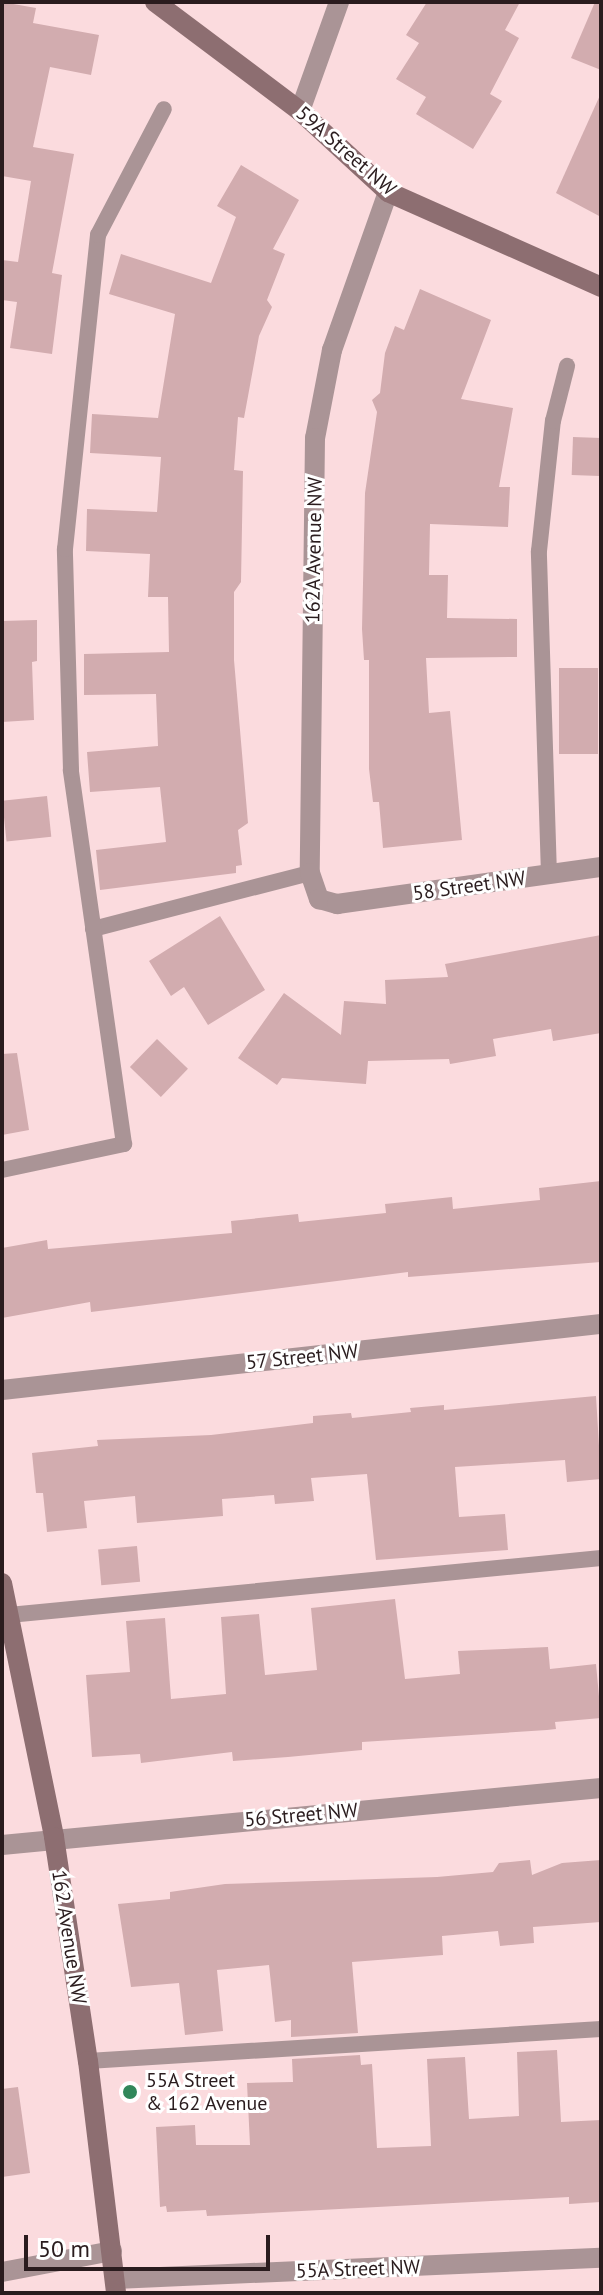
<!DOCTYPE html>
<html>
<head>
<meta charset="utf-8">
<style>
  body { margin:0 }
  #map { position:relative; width:603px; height:2295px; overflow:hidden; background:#fbdbde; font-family:"PT Sans",sans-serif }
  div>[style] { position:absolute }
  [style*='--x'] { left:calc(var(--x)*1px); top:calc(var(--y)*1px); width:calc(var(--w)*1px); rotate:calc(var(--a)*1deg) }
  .building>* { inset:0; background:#d2acaf; transform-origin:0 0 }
  .lane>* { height:16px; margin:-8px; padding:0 8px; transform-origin:8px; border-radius:8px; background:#aa9496 }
  .street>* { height:20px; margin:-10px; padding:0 10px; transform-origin:10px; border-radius:10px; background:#aa9496 }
  .secondary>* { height:20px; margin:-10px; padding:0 10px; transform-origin:10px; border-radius:10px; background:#8d6e71 }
  .dots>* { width:22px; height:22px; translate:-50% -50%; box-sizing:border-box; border:4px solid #fff; border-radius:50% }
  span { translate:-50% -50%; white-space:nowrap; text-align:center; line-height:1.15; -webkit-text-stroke:6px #fff; paint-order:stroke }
  .street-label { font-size:20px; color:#2a1c1e }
  .poi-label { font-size:20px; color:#2a1c1e }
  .left { translate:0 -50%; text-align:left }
  .frame { position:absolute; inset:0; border:4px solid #2a1c1e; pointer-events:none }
  .scale { position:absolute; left:24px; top:2235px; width:246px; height:36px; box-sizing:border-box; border:4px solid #2a1c1e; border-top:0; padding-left:10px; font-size:24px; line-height:28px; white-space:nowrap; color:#2a1c1e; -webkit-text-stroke:6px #fff; paint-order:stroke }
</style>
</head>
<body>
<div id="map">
  <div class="building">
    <div style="clip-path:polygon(2px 2px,36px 8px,33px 23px,99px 35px,91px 75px,50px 67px,33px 147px,74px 154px,52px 273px,62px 275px,52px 354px,10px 348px,17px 302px,2px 300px,2px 260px,18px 262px,31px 181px,2px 176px)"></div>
    <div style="clip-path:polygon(427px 2px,520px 2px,505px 30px,519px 38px,490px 94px,502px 101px,473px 149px,416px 114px,426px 97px,396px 79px,419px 43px,406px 35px)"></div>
    <div style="clip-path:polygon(595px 2px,601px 2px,601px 70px,571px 58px)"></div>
    <div style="clip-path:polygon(601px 93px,601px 217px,556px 193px)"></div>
    <div style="clip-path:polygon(241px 165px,299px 200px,273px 249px,285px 254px,267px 300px,272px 307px,259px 336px,244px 418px,238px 417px,234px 470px,243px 471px,241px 582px,234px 592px,234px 660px,248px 823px,238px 830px,242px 865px,236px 866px,236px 873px,100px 890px,96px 850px,166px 842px,160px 787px,90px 792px,87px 752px,158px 746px,156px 694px,84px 695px,84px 654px,169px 652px,168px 597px,148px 597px,150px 554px,86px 551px,87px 509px,157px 512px,161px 457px,90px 453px,92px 414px,158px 418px,175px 314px,109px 294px,121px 254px,211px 283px,236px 217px,217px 206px)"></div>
    <div style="clip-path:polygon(420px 289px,491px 320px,461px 399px,513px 408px,499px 487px,510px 487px,508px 527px,430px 524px,429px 575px,448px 575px,447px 618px,517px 619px,517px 657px,426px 658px,429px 713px,450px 711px,462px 840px,383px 848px,379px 802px,373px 802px,369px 769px,369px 660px,364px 660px,362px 629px,365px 493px,377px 412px,372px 400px,380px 393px,385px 353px,395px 326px,404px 330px)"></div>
    <div style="left:573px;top:437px;width:28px;height:38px;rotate:2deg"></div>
    <div style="clip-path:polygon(37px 620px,37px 661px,32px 662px,34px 720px,2px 722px,2px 621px)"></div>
    <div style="left:559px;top:668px;width:39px;height:86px"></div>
    <div style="left:47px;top:796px;width:41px;height:45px;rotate:84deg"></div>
    <div style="clip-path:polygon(220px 916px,265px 990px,208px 1025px,184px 987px,171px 996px,149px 961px)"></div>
    <div style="clip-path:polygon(601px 935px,601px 1033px,553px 1041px,551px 1029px,493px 1039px,496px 1056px,450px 1064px,449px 1059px,368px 1061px,366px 1084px,282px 1078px,277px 1085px,238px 1058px,284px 993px,341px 1035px,344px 1001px,386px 1004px,385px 980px,448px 977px,445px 964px)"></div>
    <div style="left:157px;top:1039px;width:43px;height:39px;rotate:44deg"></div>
    <div style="clip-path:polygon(17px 1053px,29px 1130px,2px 1135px,2px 1054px)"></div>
    <div style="clip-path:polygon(601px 1181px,601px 1262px,408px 1277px,408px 1272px,91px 1312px,90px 1302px,2px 1318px,2px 1248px,47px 1240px,48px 1249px,232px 1233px,231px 1221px,298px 1214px,299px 1222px,386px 1213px,385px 1204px,452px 1197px,453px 1209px,540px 1200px,539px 1188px)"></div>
    <div style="clip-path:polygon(596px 1396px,601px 1479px,567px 1482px,565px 1460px,455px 1467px,459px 1517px,505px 1514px,508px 1550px,376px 1560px,367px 1474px,311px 1478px,314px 1501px,275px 1504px,274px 1495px,222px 1499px,223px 1516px,137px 1523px,135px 1496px,84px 1501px,87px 1528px,47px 1532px,43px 1493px,36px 1493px,32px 1453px,98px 1446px,97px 1440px,211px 1435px,313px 1423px,313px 1416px,351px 1413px,352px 1418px,411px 1412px,410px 1408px,444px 1405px,444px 1410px)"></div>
    <div style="left:137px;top:1546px;width:36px;height:39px;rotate:85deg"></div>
    <div style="clip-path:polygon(395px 1599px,405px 1679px,460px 1674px,458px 1651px,548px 1647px,550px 1669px,596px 1664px,601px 1718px,555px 1722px,556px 1729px,547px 1730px,362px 1742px,362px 1750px,288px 1757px,233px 1761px,232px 1752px,141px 1763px,140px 1754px,92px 1757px,86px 1675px,130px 1672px,126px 1621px,165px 1618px,171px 1699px,226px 1694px,221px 1617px,259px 1614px,265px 1675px,317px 1670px,311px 1608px)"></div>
    <div style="clip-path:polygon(530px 1860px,532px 1875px,562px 1863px,601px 1860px,601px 1922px,533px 1927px,534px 1943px,500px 1946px,498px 1931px,442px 1936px,443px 1955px,352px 1962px,358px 2033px,291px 2037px,291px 2020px,275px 2022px,269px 1965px,217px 1970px,223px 2031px,185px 2035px,179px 1983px,131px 1987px,118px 1904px,170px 1899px,170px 1892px,225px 1884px,437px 1877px,493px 1872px,499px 1863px)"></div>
    <div style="clip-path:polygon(557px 2050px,561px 2122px,601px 2120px,601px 2202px,569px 2204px,569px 2197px,207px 2216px,206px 2210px,167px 2212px,166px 2206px,160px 2207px,156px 2127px,195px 2125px,196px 2145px,250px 2145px,247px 2083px,293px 2082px,292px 2059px,360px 2055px,361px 2065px,372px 2064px,377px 2148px,431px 2146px,427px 2059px,465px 2057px,469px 2119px,519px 2116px,517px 2052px)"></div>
    <div style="clip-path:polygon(18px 2087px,30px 2173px,2px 2177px,2px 2089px)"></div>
  </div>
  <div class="lane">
    <div style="--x:549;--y:875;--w:324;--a:-91.8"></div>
    <div style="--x:539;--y:551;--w:131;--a:-83.9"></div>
    <div style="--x:553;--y:421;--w:57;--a:-75.7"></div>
    <div style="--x:93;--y:929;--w:224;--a:-14.5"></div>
    <div style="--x:2;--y:1170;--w:125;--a:-12"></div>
    <div style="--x:124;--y:1144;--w:378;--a:-98.1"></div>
    <div style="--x:71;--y:770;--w:221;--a:-91.6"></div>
    <div style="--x:65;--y:549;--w:316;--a:-84"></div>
    <div style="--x:98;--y:235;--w:142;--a:-62.4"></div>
    <div style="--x:9;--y:1615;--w:595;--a:-5.5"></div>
    <div style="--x:88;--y:2061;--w:514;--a:-3.57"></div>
  </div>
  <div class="street">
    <div style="--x:300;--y:111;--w:116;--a:-70.3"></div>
    <div style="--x:388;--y:192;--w:168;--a:109.5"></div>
    <div style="--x:332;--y:350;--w:90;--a:100.9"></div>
    <div style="--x:315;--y:438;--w:435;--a:90.7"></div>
    <div style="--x:310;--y:873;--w:28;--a:71"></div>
    <div style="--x:319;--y:899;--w:19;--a:16"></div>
    <div style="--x:337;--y:904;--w:267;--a:-8"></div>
    <div style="--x:2;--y:1390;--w:603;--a:-6.29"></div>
    <div style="--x:2;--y:1845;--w:602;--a:-5.44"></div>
    <div style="--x:2;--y:2272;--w:112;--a:-10.8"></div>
    <div style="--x:115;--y:2279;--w:486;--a:-2.5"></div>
  </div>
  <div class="secondary">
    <div style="--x:155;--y:2;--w:181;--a:36.9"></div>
    <div style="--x:300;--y:111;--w:120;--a:42.6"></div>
    <div style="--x:388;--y:192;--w:233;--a:24"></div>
    <div style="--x:2;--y:1583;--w:259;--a:78.4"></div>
    <div style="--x:54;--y:1837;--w:227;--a:81.4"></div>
    <div style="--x:88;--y:2061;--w:234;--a:83.1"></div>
  </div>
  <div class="dots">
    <div style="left:130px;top:2092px;background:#31875a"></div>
  </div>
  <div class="street-label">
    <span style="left:346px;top:151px;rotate:41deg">59A Street NW</span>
    <span style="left:314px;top:550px;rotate:-89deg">162A Avenue NW</span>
    <span style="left:469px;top:886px;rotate:-8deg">58 Street NW</span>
    <span style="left:302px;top:1357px;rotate:-6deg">57 Street NW</span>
    <span style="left:301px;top:1815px;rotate:-5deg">56 Street NW</span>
    <span style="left:69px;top:1937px;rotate:81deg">162 Avenue NW</span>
    <span style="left:358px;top:2269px;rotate:-2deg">55A Street NW</span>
  </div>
  <div class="poi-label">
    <span class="left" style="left:146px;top:2092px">55A Street<br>&amp; 162 Avenue</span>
  </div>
  <div class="frame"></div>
  <div class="scale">50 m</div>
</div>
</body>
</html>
